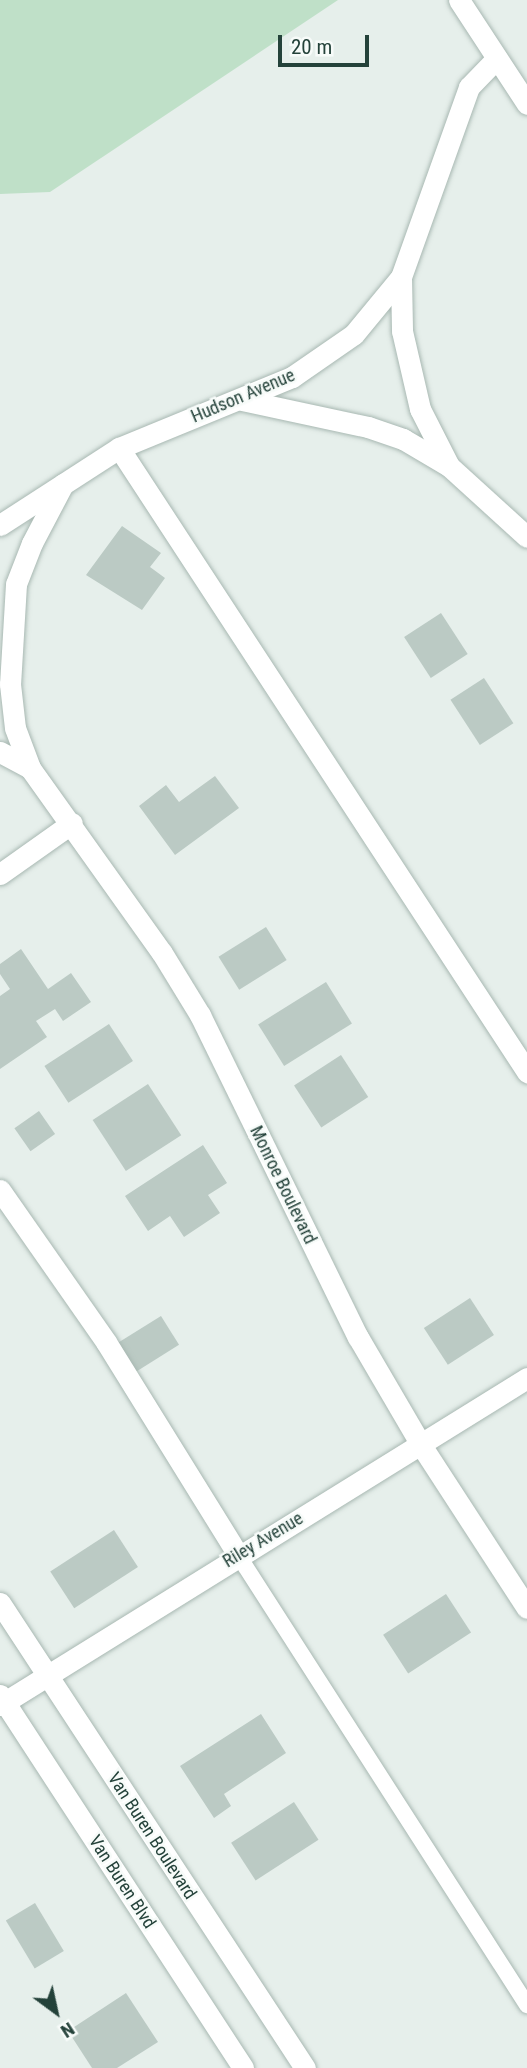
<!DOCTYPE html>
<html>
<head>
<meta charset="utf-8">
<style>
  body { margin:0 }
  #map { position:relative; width:527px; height:2068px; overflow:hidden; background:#e6efeb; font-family:"Roboto Condensed",sans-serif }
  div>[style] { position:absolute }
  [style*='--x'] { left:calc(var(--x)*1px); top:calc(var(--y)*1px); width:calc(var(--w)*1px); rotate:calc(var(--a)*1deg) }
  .green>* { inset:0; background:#bfe0c8 }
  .building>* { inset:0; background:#bbcac4; transform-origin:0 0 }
  .roads { filter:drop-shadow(0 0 2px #a8b8b2) drop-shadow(0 0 2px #a8b8b2) }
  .lane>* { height:16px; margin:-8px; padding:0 8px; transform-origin:8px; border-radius:8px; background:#fff }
  .street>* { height:21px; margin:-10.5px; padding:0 10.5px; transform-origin:10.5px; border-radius:10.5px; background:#fff }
  .secondary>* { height:21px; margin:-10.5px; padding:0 10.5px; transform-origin:10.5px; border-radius:10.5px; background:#fff }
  span { translate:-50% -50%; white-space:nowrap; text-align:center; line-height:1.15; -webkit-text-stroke:5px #f7fbf9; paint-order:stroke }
  .street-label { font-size:18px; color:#24423a }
  .north { position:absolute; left:21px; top:1977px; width:70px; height:70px; -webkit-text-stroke:5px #f7fbf9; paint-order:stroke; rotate:147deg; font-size:19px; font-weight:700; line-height:28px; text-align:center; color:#24423a }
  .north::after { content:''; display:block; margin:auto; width:24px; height:32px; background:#24423a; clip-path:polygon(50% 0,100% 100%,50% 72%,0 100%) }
  .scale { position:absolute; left:278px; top:35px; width:91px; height:32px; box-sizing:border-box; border:4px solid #24423a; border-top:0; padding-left:9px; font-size:21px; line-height:24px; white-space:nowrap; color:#24423a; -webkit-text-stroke:5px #f7fbf9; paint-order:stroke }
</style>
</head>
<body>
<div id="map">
  <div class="green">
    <div style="clip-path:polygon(0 0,338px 0,50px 192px,0 194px)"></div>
  </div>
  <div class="building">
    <div style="clip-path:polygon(122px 526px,161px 553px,150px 567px,165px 578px,142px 610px,86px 575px)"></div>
    <div style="left:441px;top:613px;width:49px;height:44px;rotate:57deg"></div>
    <div style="left:484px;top:678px;width:54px;height:40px;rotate:57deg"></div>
    <div style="clip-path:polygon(215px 776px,239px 808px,175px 855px,139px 806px,166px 785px,179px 802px)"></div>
    <div style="left:266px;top:927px;width:39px;height:56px;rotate:58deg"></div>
    <div style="clip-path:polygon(21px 949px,48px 989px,71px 973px,91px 1002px,63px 1021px,55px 1009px,36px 1021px,47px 1037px,0 1069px,0 996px,10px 989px,0 974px,0 964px)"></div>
    <div style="left:326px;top:982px;width:49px;height:80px;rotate:58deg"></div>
    <div style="left:109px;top:1024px;width:44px;height:77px;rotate:57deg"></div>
    <div style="left:341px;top:1055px;width:50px;height:56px;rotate:57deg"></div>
    <div style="left:148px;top:1084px;width:61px;height:66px;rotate:57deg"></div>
    <div style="left:39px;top:1111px;width:28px;height:30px;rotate:55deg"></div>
    <div style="clip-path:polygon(203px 1145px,227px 1183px,208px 1195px,220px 1213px,184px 1237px,170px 1216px,148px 1231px,125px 1196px)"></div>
    <div style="left:470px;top:1298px;width:44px;height:55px;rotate:57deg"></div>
    <div style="left:161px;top:1316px;width:34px;height:54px;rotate:58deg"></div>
    <div style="left:114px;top:1530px;width:44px;height:76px;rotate:57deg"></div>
    <div style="left:446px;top:1594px;width:46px;height:75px;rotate:57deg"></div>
    <div style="clip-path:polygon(261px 1714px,286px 1753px,224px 1794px,231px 1806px,214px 1818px,180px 1766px)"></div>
    <div style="left:294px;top:1802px;width:45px;height:75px;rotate:57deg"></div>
    <div style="left:35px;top:1903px;width:56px;height:34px;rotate:59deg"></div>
    <div style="clip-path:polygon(126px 1993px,158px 2042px,117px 2068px,92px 2068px,68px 2031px)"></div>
  </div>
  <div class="roads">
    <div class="lane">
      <div style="--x:238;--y:1555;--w:535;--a:57.29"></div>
    </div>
    <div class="street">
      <div style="--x:401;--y:277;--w:54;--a:88.9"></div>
      <div style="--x:402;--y:331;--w:80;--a:77"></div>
      <div style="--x:420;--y:409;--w:64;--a:63"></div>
      <div style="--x:449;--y:466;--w:105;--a:42.3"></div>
      <div style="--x:242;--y:400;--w:129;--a:12.1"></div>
      <div style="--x:368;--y:427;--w:37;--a:19"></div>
      <div style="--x:403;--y:439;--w:53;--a:30.4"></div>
      <div style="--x:119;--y:448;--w:746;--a:56.82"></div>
      <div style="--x:63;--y:484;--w:67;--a:117.7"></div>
      <div style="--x:32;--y:543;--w:44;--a:111.3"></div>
      <div style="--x:16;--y:584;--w:100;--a:93.4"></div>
      <div style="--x:10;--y:684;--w:44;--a:83.5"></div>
      <div style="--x:15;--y:728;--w:43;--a:69.4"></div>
      <div style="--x:30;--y:768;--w:227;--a:54.5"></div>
      <div style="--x:162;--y:953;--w:73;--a:58.5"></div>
      <div style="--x:200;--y:1015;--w:359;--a:63.9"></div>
      <div style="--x:358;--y:1337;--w:125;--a:59.7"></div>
      <div style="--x:421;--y:1445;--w:194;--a:57"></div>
      <div style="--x:0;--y:525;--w:142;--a:-32.9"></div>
      <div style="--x:119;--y:448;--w:187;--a:-22.3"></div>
      <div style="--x:292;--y:377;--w:75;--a:-34.7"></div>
      <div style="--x:354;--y:334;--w:74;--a:-50.5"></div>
      <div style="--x:401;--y:277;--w:202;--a:-70.3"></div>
      <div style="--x:469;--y:87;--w:40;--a:-46"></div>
      <div style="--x:0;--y:752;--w:34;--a:28"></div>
      <div style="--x:0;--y:874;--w:88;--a:-35.3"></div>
      <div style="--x:0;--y:1190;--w:185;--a:55.1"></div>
      <div style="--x:106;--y:1342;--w:251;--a:58.2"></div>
      <div style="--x:0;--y:1603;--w:556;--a:56.74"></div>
      <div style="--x:0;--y:1695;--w:445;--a:56.9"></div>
      <div style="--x:0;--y:1705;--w:620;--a:-31.82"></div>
    </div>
    <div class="secondary">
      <div style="--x:459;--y:0;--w:124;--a:56.8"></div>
    </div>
  </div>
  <div class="street-label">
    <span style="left:243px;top:396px;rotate:-23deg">Hudson Avenue</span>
    <span style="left:283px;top:1185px;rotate:64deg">Monroe Boulevard</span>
    <span style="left:263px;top:1540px;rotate:-31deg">Riley Avenue</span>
    <span style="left:152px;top:1836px;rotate:57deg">Van Buren Boulevard</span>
    <span style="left:122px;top:1882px;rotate:57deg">Van Buren Blvd</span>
  </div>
  <div class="north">N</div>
  <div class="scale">20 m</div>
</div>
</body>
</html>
